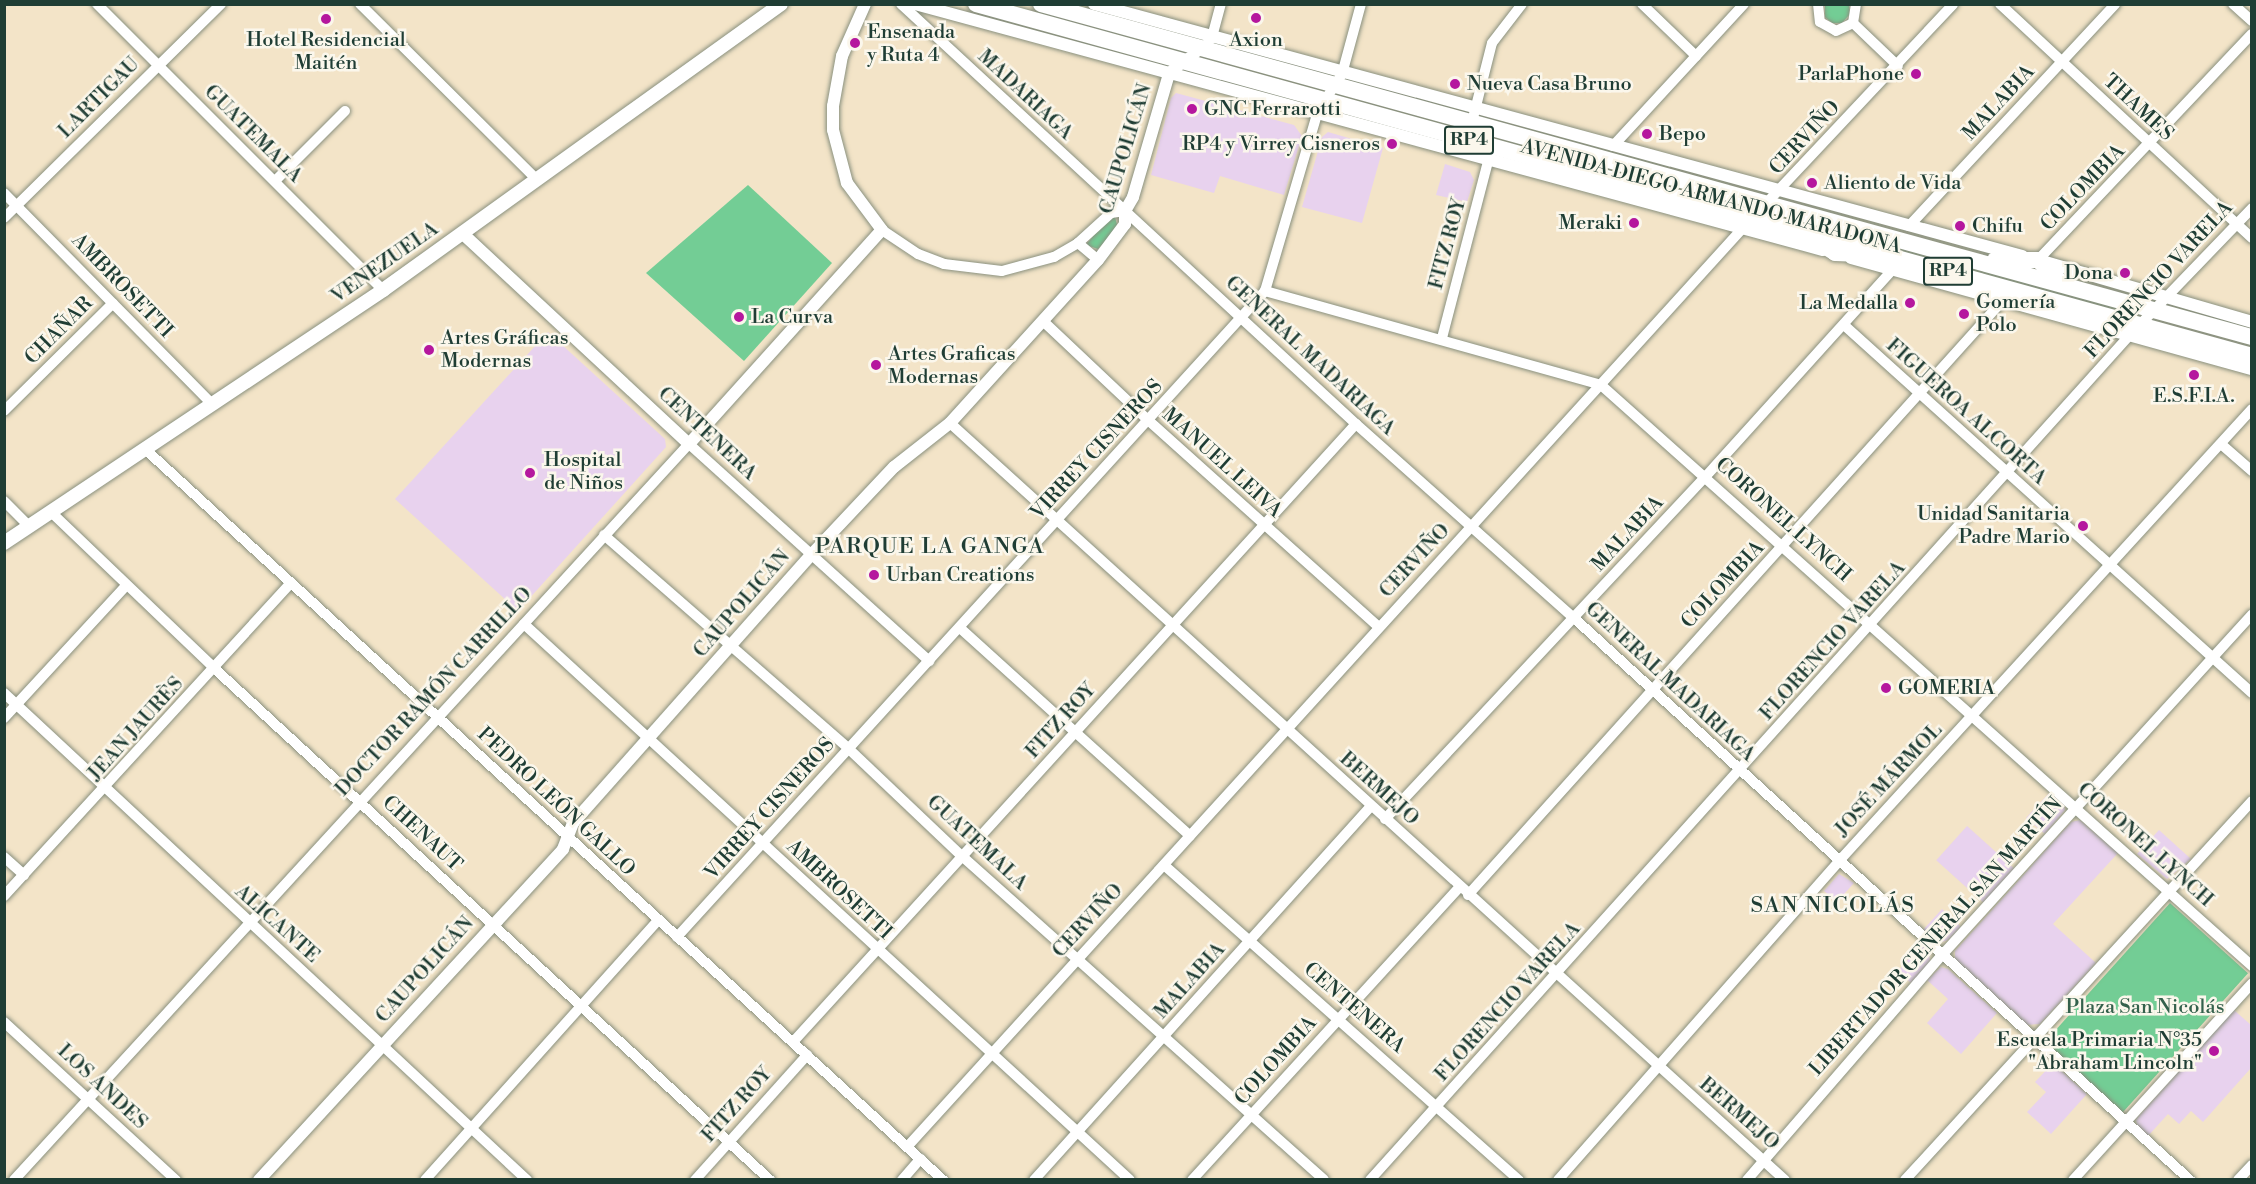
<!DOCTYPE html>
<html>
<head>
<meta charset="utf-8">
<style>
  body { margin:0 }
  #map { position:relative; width:2256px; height:1184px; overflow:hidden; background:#f3e4c8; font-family:"Libre Bodoni",serif }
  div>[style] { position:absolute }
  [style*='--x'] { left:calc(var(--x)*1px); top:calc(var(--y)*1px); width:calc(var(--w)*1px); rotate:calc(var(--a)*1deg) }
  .built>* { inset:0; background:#e8d2ee; transform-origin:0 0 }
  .green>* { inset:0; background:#73cd95; transform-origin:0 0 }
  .roads { filter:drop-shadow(0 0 2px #89907e) drop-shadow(0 0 2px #89907e) }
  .minor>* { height:10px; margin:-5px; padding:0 5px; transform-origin:5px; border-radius:5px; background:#fff }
  .tertiary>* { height:12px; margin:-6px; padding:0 6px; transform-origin:6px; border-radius:6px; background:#fff }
  .secondary>* { height:14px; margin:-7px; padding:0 7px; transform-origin:7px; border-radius:7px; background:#fff }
  .primary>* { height:16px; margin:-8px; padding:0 8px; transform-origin:8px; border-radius:8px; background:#fff }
  .dots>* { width:16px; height:16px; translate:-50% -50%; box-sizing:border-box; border:3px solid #fbf7ec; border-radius:50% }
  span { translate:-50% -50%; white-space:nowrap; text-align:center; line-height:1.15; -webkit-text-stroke:5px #fbf7ec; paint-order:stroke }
  .shield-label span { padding:2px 4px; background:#fbf7ec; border:2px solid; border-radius:4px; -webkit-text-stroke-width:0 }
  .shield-label { font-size:18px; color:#1f3d34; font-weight:700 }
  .poi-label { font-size:20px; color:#1f3d34 }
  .left { translate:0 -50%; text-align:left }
  .right { translate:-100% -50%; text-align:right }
  .street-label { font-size:20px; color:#1f3d34 }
  .park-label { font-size:20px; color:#34614c }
  .quarter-label { font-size:22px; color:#1f3d34; letter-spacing:1.5px }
  .frame { position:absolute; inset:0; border:6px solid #1f3d34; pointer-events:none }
</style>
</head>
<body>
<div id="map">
  <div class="built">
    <div style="clip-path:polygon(1176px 93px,1294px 125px,1302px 136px,1284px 195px,1220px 176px,1214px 193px,1151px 175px,1171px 98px)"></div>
    <div style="clip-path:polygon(1328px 132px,1383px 148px,1362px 223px,1302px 207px,1322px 137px)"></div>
    <div style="clip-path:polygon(1445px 164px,1470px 172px,1474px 180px,1467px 202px,1436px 195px)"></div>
    <div style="clip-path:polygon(548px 332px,665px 439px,666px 447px,518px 611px,395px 499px)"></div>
    <div style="clip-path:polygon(2051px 791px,2064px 803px,2065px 810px,2045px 834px,2026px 818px)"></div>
    <div style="clip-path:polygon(2080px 820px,2118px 853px,2053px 924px,2096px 963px,2040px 1024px,2026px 1025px,1955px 961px,1955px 951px,2071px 822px)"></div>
    <div style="left:1967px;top:826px;width:64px;height:46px;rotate:42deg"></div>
    <div style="clip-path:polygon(2159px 830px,2191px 859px,2167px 879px,2137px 854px)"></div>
    <div style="clip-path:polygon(1839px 874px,1854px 883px,1837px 902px,1824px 891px)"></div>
    <div style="clip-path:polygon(1942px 909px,1961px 927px,1948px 940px,1939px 943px,1923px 930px)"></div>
    <div style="clip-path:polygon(1922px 943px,1929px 951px,1930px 962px,1912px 984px,1898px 971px)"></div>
    <div style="clip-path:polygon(1941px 967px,1948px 969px,1997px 1013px,1961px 1054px,1927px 1023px,1948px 999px,1927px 980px)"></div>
    <div style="clip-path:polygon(2234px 1010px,2251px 1025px,2251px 1068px,2203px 1122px,2191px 1111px,2179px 1124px,2168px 1114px,2148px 1136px,2137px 1127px,2136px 1119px)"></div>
    <div style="clip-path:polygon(2053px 1063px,2087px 1094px,2051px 1134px,2027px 1112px,2046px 1092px,2035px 1082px)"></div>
  </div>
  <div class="green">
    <div style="clip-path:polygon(1825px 5px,1849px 5px,1850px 14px,1842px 23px,1832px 23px,1825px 17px)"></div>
    <div style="clip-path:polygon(748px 185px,832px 263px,744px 361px,646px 273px)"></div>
    <div style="left:1778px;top:214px;width:370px;height:6px;rotate:15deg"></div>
    <div style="clip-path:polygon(1115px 217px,1118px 228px,1098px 249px,1086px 245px,1105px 221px)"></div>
    <div style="left:2170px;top:903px;width:105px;height:187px;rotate:42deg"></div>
  </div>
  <div class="roads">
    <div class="minor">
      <div style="--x:97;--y:4;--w:404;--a:45"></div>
      <div style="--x:360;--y:4;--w:248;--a:44.8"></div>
      <div style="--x:901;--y:4;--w:619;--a:42.71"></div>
      <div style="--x:1356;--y:424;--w:292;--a:41.7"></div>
      <div style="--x:1574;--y:618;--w:834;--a:42.38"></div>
      <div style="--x:1642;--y:4;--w:75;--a:43.9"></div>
      <div style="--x:1818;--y:4;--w:18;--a:84"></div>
      <div style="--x:1820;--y:22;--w:18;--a:29"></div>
      <div style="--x:1836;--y:31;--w:19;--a:-25"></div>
      <div style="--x:1853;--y:23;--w:19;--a:-81"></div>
      <div style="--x:2000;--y:4;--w:344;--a:42.9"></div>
      <div style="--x:2233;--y:4;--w:25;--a:42"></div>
      <div style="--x:1853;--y:23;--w:62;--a:43.7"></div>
      <div style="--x:1183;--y:61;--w:25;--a:-32"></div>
      <div style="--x:1204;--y:48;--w:14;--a:-54"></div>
      <div style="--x:1212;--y:37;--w:34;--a:-75"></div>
      <div style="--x:1472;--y:122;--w:81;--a:-75.8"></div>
      <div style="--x:1492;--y:43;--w:49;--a:-52.4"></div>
      <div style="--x:1613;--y:146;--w:193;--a:-47.3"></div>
      <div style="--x:275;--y:181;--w:99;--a:-45"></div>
      <div style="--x:4;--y:193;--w:298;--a:45.4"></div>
      <div style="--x:4;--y:218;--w:305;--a:-44.6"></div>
      <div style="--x:1909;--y:226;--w:303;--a:-47.1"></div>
      <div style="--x:882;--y:230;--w:43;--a:33.7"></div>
      <div style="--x:918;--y:254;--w:28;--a:21"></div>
      <div style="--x:944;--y:264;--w:58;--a:6.9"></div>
      <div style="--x:1002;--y:271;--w:54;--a:-15.1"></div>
      <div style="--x:1054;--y:257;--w:28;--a:-30"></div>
      <div style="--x:1078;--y:243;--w:45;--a:-42.3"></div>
      <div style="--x:1111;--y:213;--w:14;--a:-8"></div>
      <div style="--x:1078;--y:243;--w:26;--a:40"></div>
      <div style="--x:2038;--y:260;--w:311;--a:-46.6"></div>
      <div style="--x:1265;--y:291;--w:349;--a:15.6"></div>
      <div style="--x:1601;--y:385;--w:873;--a:41.75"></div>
      <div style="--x:1044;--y:322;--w:143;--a:43.3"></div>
      <div style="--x:1148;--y:420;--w:310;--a:41.9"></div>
      <div style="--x:1844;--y:325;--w:549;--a:42.05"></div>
      <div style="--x:1442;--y:338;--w:186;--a:-75.4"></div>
      <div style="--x:4;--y:411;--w:153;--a:-44.7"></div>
      <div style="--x:950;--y:423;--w:1127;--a:42.2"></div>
      <div style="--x:2221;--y:444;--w:41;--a:41.1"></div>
      <div style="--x:146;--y:450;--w:1081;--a:42.49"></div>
      <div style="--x:4;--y:501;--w:37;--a:45"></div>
      <div style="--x:52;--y:513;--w:226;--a:43.7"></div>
      <div style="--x:215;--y:669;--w:754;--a:42.64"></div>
      <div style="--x:604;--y:535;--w:325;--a:41.1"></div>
      <div style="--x:849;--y:749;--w:157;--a:43.5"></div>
      <div style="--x:963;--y:857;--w:484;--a:41.8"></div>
      <div style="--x:524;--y:624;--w:822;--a:42.54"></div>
      <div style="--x:960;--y:628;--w:310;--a:42.1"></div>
      <div style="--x:4;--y:693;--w:715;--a:42.96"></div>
      <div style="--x:4;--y:718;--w:180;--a:-47.3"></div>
      <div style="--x:1385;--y:819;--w:471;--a:-46.9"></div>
      <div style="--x:1707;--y:475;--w:278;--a:-47.9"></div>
      <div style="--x:4;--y:857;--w:27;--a:42"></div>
      <div style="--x:1164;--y:865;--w:475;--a:41.6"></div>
      <div style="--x:1468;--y:895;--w:802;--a:-48.03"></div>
      <div style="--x:4;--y:896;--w:425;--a:-47.5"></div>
      <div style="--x:677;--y:937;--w:874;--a:-47.69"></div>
      <div style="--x:1265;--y:291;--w:188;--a:-73.6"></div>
      <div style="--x:1318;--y:111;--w:44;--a:-57"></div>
      <div style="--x:1342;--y:74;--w:73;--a:-74.8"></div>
      <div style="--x:4;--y:1022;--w:234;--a:42.6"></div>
      <div style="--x:793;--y:1042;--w:836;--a:-47.67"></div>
      <div style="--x:907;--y:1147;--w:1242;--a:-47.71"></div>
      <div style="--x:1743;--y:228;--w:307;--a:-46.8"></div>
      <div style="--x:14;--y:1180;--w:999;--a:-47.48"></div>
      <div style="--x:689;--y:444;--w:324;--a:42.1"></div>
      <div style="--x:425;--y:1180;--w:349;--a:-48.1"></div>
      <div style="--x:695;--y:1180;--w:168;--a:-48.1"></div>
      <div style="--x:902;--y:1180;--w:28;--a:-49"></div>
      <div style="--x:1034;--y:1180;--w:503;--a:-47.98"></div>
      <div style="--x:1192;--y:1180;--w:397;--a:-47.6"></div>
      <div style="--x:1370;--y:1180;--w:1135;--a:-48.04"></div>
      <div style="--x:2129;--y:336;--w:178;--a:-46.1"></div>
      <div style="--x:1558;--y:1180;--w:427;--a:-48.6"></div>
      <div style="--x:1840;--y:860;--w:611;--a:-47.59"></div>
      <div style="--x:1747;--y:1180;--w:299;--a:-49.1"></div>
      <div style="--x:1943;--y:954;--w:459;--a:-47.7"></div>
      <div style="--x:1905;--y:1180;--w:514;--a:-47.52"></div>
      <div style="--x:2073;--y:1180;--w:266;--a:-47.7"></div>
      <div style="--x:2238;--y:1180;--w:21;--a:-47"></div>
    </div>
    <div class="tertiary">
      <div style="--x:915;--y:4;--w:941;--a:15.16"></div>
      <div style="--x:1094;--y:4;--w:962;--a:15.19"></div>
      <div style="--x:462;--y:233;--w:310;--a:42.9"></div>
      <div style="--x:689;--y:444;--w:288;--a:-48"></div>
      <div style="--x:882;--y:230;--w:59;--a:-126.7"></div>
      <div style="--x:847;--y:183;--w:55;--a:-104.8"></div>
      <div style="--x:833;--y:130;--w:24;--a:-90"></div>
      <div style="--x:833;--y:106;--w:51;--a:-79.8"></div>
      <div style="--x:842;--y:56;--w:57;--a:-66.1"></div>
      <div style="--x:1851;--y:258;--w:416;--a:15.5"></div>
      <div style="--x:2042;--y:261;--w:219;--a:16.2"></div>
      <div style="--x:259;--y:1180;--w:449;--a:-47.4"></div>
      <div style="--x:563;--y:849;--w:28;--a:-69"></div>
      <div style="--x:573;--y:823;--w:358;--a:-48.4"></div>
      <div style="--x:811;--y:555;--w:121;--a:-46.7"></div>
      <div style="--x:894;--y:467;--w:71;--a:-38.2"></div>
      <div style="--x:950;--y:423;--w:220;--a:-47.8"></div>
      <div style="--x:1098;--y:260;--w:45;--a:-53.1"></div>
      <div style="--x:1125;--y:224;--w:13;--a:-90"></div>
      <div style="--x:1125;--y:211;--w:16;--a:-60"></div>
      <div style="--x:1133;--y:197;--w:128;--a:-73.7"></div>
      <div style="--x:1169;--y:74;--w:19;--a:-43"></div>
    </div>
    <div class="secondary">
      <div style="--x:4;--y:543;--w:456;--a:-33.7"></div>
      <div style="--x:383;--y:290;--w:490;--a:-35.7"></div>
    </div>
    <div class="primary">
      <div style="--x:976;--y:4;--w:1324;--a:15.42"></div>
      <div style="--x:1041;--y:4;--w:1256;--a:15.38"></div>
      <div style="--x:1813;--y:239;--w:26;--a:32"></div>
      <div style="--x:1835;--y:253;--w:26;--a:2"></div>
      <div style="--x:1995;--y:260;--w:43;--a:0"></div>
      <div style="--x:2038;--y:260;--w:33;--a:44"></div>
    </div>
  </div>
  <div class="dots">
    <div style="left:1256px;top:18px;background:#b5179e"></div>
    <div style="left:326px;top:19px;background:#b5179e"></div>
    <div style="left:855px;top:43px;background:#b5179e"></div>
    <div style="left:1916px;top:74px;background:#b5179e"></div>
    <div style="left:1455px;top:84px;background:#b5179e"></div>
    <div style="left:1192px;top:109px;background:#b5179e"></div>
    <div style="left:1647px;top:134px;background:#b5179e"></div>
    <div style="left:1392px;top:144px;background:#b5179e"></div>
    <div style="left:1812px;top:183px;background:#b5179e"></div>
    <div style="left:1634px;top:223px;background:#b5179e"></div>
    <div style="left:1960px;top:226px;background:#b5179e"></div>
    <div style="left:2125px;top:273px;background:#b5179e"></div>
    <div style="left:1910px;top:303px;background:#b5179e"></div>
    <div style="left:1964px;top:314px;background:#b5179e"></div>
    <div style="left:739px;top:317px;background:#b5179e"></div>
    <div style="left:429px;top:350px;background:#b5179e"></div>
    <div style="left:876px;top:365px;background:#b5179e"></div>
    <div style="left:2194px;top:375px;background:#b5179e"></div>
    <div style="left:530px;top:473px;background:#b5179e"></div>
    <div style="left:2083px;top:526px;background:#b5179e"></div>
    <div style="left:874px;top:575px;background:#b5179e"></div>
    <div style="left:1886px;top:688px;background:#b5179e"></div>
    <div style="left:2214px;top:1051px;background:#b5179e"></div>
  </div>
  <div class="shield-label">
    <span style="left:1469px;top:140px">RP4</span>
    <span style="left:1948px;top:271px">RP4</span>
  </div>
  <div class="poi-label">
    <span class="left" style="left:867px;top:44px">Ensenada<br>y Ruta 4</span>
    <span style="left:326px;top:52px">Hotel Residencial<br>Maitén</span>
    <span style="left:1256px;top:40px">Axion</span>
    <span class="right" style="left:1904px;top:74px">ParlaPhone</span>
    <span class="left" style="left:1467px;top:84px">Nueva Casa Bruno</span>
    <span class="left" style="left:1204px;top:109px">GNC Ferrarotti</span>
    <span class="left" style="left:1659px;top:134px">Bepo</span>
    <span class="right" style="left:1380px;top:144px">RP4 y Virrey Cisneros</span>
    <span class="left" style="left:1824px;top:183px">Aliento de Vida</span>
    <span class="right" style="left:1622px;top:223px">Meraki</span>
    <span class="left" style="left:1972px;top:226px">Chifu</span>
    <span class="right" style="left:2113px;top:273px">Dona</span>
    <span class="left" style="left:1976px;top:314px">Gomería<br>Polo</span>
    <span class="right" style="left:1898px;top:303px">La Medalla</span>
    <span class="left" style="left:751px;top:317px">La Curva</span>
    <span class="left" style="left:441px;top:350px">Artes Gráficas<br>Modernas</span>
    <span class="left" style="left:888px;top:366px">Artes Graficas<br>Modernas</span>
    <span style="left:2194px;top:396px">E.S.F.I.A.</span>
    <span class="left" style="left:544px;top:472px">Hospital<br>de Niños</span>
    <span class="right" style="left:2070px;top:526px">Unidad Sanitaria<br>Padre Mario</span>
    <span class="left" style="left:886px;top:575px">Urban Creations</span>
    <span class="left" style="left:1898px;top:688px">GOMERIA</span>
    <span class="right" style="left:2202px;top:1052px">Escuela Primaria N°35<br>"Abraham Lincoln"</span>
  </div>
  <div class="street-label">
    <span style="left:1025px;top:95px;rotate:43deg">MADARIAGA</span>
    <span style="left:99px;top:98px;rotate:-45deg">LARTIGAU</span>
    <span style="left:1999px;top:103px;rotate:-47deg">MALABIA</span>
    <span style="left:2138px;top:108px;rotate:43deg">THAMES</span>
    <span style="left:253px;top:134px;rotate:45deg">GUATEMALA</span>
    <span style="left:1805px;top:138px;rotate:-47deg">CERVIÑO</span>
    <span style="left:1126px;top:149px;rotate:-73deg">CAUPOLICÁN</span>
    <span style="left:2083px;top:188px;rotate:-46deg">COLOMBIA</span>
    <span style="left:1711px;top:197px;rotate:15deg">AVENIDA DIEGO ARMANDO MARADONA</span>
    <span style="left:1448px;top:244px;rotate:-75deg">FITZ ROY</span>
    <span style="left:385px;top:263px;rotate:-35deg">VENEZUELA</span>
    <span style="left:2159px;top:280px;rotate:-47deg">FLORENCIO VARELA</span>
    <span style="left:122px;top:286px;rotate:46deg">AMBROSETTI</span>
    <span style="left:59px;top:331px;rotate:-45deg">CHAÑAR</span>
    <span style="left:1310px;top:356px;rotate:43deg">GENERAL MADARIAGA</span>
    <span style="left:1966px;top:412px;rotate:42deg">FIGUEROA ALCORTA</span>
    <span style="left:707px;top:434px;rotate:43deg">CENTENERA</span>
    <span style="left:1097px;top:450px;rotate:-47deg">VIRREY CISNEROS</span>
    <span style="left:1222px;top:463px;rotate:42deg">MANUEL LEIVA</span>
    <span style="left:1783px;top:520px;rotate:42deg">CORONEL LYNCH</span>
    <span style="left:1628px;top:534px;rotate:-47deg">MALABIA</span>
    <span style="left:1415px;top:561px;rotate:-47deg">CERVIÑO</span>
    <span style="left:1723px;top:585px;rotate:-47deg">COLOMBIA</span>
    <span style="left:742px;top:604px;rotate:-49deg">CAUPOLICÁN</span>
    <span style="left:1833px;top:641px;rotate:-48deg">FLORENCIO VARELA</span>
    <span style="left:1670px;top:682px;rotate:43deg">GENERAL MADARIAGA</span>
    <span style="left:434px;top:692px;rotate:-47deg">DOCTOR RAMÓN CARRILLO</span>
    <span style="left:1061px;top:721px;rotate:-48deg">FITZ ROY</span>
    <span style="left:136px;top:729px;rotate:-48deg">JEAN JAURÈS</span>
    <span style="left:1889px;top:780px;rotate:-47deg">JOSÉ MÁRMOL</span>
    <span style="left:1379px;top:789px;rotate:42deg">BERMEJO</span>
    <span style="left:556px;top:802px;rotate:43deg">PEDRO LEÓN GALLO</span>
    <span style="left:770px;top:809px;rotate:-48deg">VIRREY CISNEROS</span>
    <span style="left:422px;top:834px;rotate:43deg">CHENAUT</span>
    <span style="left:977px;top:843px;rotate:43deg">GUATEMALA</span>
    <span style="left:2145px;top:845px;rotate:42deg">CORONEL LYNCH</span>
    <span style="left:839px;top:890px;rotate:43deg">AMBROSETTI</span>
    <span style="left:1088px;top:921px;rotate:-47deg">CERVIÑO</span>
    <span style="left:277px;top:924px;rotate:42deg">ALICANTE</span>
    <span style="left:1936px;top:937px;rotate:-48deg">LIBERTADOR GENERAL SAN MARTÍN</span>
    <span style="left:425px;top:970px;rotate:-48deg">CAUPOLICÁN</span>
    <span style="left:1190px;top:981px;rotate:-48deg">MALABIA</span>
    <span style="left:1508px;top:1002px;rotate:-48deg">FLORENCIO VARELA</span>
    <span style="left:1354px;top:1008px;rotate:41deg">CENTENERA</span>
    <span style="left:1276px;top:1061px;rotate:-48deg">COLOMBIA</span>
    <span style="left:102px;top:1087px;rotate:43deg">LOS ANDES</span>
    <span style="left:737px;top:1105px;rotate:-48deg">FITZ ROY</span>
    <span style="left:1739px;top:1114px;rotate:41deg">BERMEJO</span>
  </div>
  <div class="park-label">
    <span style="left:2145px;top:1007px">Plaza San Nicolás</span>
  </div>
  <div class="quarter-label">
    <span style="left:930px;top:547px">PARQUE LA GANGA</span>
    <span style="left:1833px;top:906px">SAN NICOLÁS</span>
  </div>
  <div class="frame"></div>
</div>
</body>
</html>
